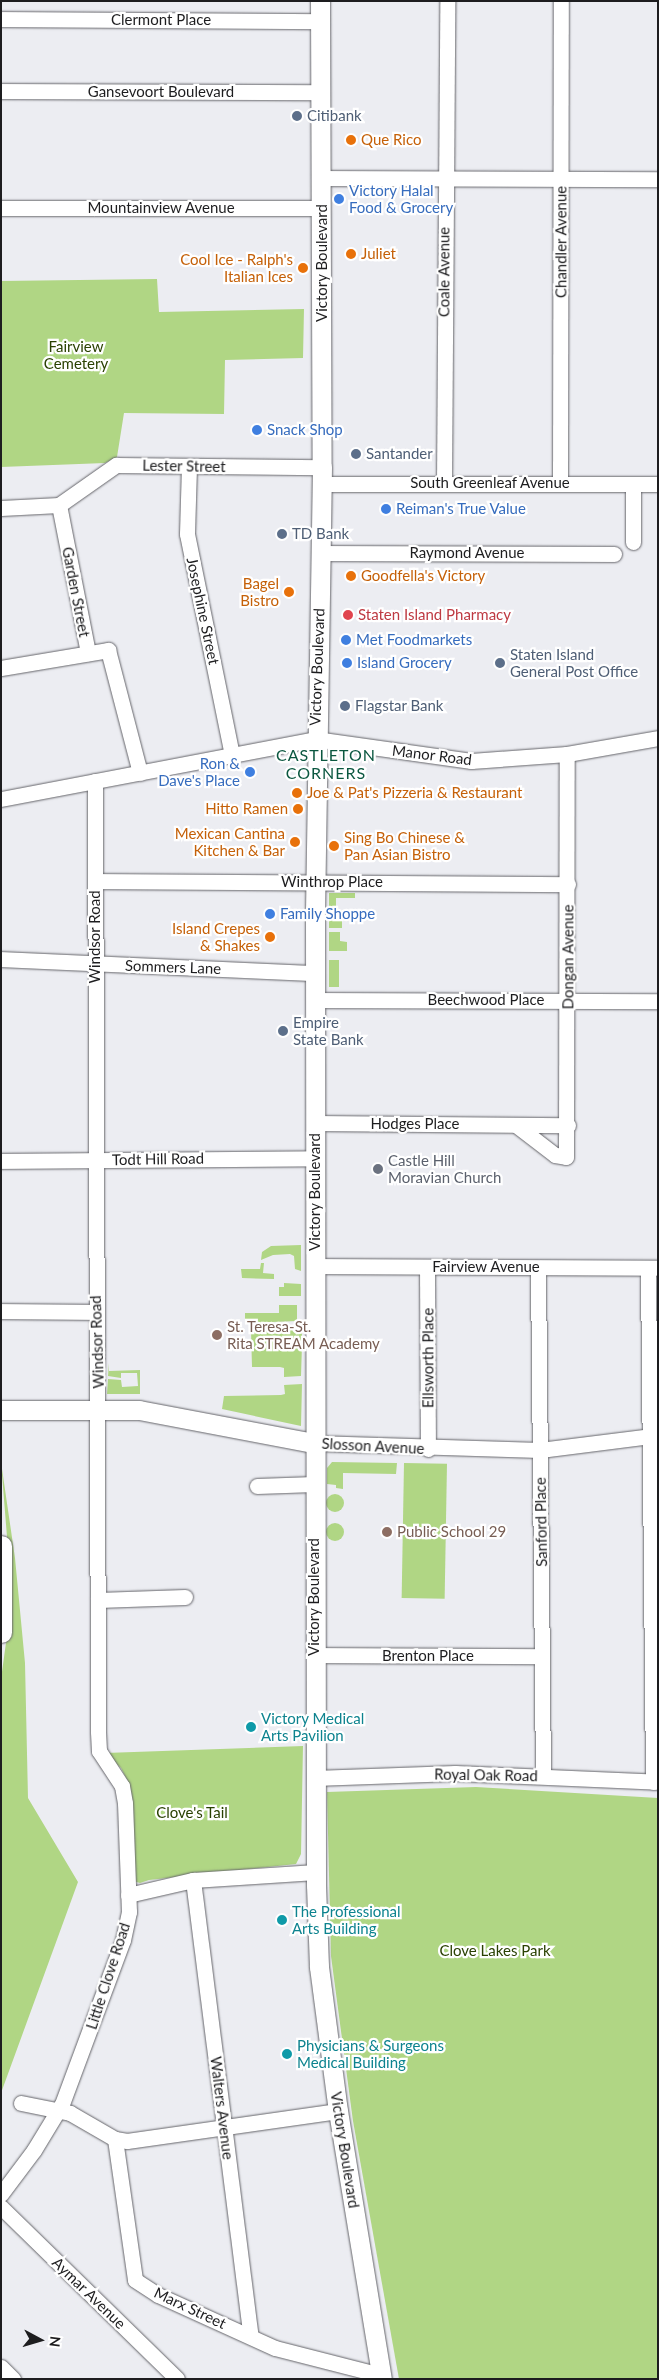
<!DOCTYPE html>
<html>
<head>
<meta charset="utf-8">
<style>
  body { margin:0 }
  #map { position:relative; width:659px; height:2380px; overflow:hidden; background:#ecedf2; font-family:Lato,sans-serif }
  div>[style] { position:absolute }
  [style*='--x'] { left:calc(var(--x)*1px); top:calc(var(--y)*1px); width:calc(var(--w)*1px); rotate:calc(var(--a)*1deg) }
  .green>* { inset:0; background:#b0d684; transform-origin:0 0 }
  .round { border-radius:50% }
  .roads { filter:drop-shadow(0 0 1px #65656a) drop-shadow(0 0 1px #65656a) }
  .minor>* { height:15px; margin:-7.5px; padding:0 7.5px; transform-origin:7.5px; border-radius:7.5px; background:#fff }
  .major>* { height:19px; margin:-9.5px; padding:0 9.5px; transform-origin:9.5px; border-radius:9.5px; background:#fff }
  .highway>* { height:21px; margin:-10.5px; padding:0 10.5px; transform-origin:10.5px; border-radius:10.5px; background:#fff }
  .dots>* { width:14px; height:14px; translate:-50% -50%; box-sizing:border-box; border:2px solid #fff; border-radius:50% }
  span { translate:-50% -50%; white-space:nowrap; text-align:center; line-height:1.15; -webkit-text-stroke:4.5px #fff; paint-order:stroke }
  .street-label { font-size:15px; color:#1d1d1f }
  .service-label { font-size:15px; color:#4e5e75 }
  .left { translate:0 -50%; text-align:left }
  .food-label { font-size:15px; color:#c56008 }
  .right { translate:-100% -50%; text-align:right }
  .shop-label { font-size:15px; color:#366cbe }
  .park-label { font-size:15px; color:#2a4102 }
  .health-label { font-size:15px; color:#be3a42 }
  .worship-label { font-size:15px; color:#5b616d }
  .education-label { font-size:15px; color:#785e54 }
  .culture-label { font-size:15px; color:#0d838f }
  .neighbourhood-label { font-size:16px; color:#0b5740; letter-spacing:1px }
  .frame { position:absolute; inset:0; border:2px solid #1d1d1f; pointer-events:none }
  .north { position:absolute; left:15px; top:2315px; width:50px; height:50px; -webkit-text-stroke:4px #fff; paint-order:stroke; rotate:96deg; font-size:14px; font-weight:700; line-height:20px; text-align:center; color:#1d1d1f }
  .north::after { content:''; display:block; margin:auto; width:18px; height:22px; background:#1d1d1f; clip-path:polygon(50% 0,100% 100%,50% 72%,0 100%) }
</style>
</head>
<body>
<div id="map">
  <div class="green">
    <div style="clip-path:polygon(157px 279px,159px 312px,304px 309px,303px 358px,225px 360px,224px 414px,124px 413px,117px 457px,105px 463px,1px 467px,1px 281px)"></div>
    <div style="clip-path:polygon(329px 893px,355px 893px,355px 898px,336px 898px,336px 910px,342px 910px,342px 928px,329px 928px)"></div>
    <div style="clip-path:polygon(329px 932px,340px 932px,340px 941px,347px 942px,347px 951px,329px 951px)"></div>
    <div style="left:329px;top:960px;width:10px;height:27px"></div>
    <div style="clip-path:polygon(301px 1245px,301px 1271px,295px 1269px,294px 1256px,290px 1254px,273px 1255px,261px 1260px,262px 1252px,271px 1246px)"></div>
    <div style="clip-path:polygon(261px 1263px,264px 1263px,263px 1273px,274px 1274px,274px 1279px,242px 1278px,241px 1269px,260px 1269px)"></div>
    <div style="clip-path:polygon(284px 1283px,301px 1284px,301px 1296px,279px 1296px,279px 1287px,284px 1287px)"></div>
    <div style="clip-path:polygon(279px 1305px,297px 1305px,297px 1321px,245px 1323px,245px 1313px,279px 1313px)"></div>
    <div style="clip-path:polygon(299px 1329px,295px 1336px,302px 1329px,302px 1342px,293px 1340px,290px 1344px,302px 1345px,301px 1376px,284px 1377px,284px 1368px,280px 1367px,252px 1367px,251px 1331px)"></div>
    <div style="clip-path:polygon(109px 1363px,109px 1371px,140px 1370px,140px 1394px,107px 1394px,108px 1379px,121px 1380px,122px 1387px,138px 1386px,137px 1373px,121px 1373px,121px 1378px,108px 1376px)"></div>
    <div style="clip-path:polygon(302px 1384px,301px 1426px,222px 1409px,224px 1396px,281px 1395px,285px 1394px,284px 1385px)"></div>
    <div style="clip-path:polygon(1px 1462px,15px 1558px,25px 1663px,28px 1798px,78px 1882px,1px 2093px,1px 1679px,12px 1599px)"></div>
    <div style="clip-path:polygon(332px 1462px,397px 1463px,396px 1474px,343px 1473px,343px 1489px,336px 1488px,336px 1485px,327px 1484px,327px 1468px)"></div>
    <div style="left:404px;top:1463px;width:43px;height:135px;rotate:1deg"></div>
    <div class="round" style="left:326px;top:1494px;width:18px;height:18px"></div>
    <div class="round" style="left:326px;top:1523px;width:18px;height:18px"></div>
    <div style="clip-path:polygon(303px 1746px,301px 1854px,296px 1864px,149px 1880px,140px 1883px,133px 1881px,129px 1784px,121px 1768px,105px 1753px)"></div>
    <div style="clip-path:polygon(476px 1787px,658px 1798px,658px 2379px,399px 2379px,353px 2121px,331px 1956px,327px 1792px)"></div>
  </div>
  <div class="roads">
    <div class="minor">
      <div style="--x:1;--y:19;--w:319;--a:0.4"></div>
      <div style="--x:1;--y:91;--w:319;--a:0.2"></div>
      <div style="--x:321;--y:178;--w:337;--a:0.2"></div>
      <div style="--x:1;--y:208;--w:320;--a:0"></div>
      <div style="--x:189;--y:466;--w:68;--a:91.7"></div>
      <div style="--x:187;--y:534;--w:226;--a:78.5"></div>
      <div style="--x:444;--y:483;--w:482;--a:-89.6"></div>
      <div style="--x:560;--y:483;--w:482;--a:-89.9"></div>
      <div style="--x:322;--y:484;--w:336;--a:0"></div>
      <div style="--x:633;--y:484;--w:58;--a:90"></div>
      <div style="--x:59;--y:505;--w:70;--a:-35.1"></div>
      <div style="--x:116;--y:465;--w:206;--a:0.6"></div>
      <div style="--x:59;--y:505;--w:151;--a:78.9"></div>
      <div style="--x:1;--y:508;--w:58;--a:-3"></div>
      <div style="--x:321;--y:553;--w:293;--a:0.2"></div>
      <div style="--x:1;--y:668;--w:109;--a:-9.5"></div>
      <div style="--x:108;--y:650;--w:127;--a:75.4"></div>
      <div style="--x:1;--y:799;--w:320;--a:-10.8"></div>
      <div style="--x:315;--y:739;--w:158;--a:8"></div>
      <div style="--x:471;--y:761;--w:96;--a:-4.2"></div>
      <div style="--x:567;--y:754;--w:92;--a:-10"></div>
      <div style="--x:95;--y:881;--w:473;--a:0.4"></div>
      <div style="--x:1;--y:959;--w:314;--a:2.6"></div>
      <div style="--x:315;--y:1000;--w:343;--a:0.2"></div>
      <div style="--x:314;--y:1123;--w:254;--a:0.5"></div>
      <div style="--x:516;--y:1125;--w:49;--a:37.6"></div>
      <div style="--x:555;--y:1155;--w:11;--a:10"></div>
      <div style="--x:566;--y:1157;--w:403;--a:-89.9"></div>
      <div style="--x:1;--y:1161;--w:314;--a:-0.5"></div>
      <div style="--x:315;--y:1266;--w:341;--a:0.3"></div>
      <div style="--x:427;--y:1267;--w:182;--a:89.7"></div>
      <div style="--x:538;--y:1268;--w:508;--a:89.44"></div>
      <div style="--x:648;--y:1268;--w:514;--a:89.44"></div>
      <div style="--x:1;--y:1311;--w:95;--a:0.6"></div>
      <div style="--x:314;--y:1443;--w:226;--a:1.8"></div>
      <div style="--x:540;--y:1450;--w:119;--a:-7.2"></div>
      <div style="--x:257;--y:1486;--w:57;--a:-2"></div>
      <div style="--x:98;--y:1600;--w:87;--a:-2"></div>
      <div style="--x:314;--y:1655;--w:228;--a:0.3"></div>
      <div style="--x:314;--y:1778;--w:141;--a:-2"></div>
      <div style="--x:455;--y:1773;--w:203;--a:2.5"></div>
      <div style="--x:193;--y:1880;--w:460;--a:82.8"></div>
      <div style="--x:128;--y:1895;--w:67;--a:-13"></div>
      <div style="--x:193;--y:1880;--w:123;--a:-3.7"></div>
      <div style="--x:21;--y:2103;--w:50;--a:11.5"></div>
      <div style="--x:70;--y:2113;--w:52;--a:30"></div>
      <div style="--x:115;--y:2139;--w:12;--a:9"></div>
      <div style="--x:127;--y:2141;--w:213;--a:-8.1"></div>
      <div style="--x:115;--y:2139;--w:142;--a:81.9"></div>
      <div style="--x:135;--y:2280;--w:27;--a:33"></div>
      <div style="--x:158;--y:2295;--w:128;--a:24.4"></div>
      <div style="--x:275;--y:2348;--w:109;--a:14.3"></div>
      <div style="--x:1;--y:2194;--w:55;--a:-53.1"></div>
      <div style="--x:34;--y:2150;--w:54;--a:-58.7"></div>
      <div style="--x:62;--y:2104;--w:175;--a:-69.6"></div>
      <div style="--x:123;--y:1940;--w:29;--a:-78"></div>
      <div style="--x:129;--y:1912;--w:109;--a:-92.1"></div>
      <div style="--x:125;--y:1803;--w:17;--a:-100"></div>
      <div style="--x:122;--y:1786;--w:42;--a:-123.3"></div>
      <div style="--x:99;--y:1751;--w:20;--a:-93"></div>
      <div style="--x:98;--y:1731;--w:950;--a:-90.18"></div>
      <div style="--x:1;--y:2207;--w:246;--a:44.3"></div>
      <div style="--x:1;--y:2367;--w:17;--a:45"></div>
    </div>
    <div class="major">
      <div style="--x:320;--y:1;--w:466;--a:89.8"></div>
      <div style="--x:322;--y:467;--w:451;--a:90.9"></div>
      <div style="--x:315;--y:918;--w:967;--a:89.94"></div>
      <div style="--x:316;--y:1885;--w:82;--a:87.9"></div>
      <div style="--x:319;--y:1967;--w:145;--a:82.5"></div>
      <div style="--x:338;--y:2111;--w:272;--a:80.7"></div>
      <div style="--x:1;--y:1410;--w:138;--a:0"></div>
      <div style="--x:139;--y:1410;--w:178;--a:10.7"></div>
    </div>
    <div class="highway">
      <div style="--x:1;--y:1546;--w:86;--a:90"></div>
    </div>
  </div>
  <div class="dots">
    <div style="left:297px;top:116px;background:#5c6f8a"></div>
    <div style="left:351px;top:140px;background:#e8710a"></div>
    <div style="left:339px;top:199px;background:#3f7fe0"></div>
    <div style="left:351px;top:254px;background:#e8710a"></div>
    <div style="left:303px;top:268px;background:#e8710a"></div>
    <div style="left:257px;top:430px;background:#3f7fe0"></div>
    <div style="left:356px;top:454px;background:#5c6f8a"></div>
    <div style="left:386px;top:509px;background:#3f7fe0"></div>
    <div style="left:282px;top:534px;background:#5c6f8a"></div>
    <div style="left:351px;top:576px;background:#e8710a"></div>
    <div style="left:289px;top:592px;background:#e8710a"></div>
    <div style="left:348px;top:615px;background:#e0444e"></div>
    <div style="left:346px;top:640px;background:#3f7fe0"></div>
    <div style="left:347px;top:663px;background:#3f7fe0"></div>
    <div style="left:500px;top:663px;background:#5c6f8a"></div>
    <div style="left:345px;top:706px;background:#5c6f8a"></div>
    <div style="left:250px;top:772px;background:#3f7fe0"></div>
    <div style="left:297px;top:793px;background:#e8710a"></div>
    <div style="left:298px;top:809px;background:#e8710a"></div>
    <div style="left:295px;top:842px;background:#e8710a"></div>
    <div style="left:334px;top:846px;background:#e8710a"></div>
    <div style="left:270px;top:914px;background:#3f7fe0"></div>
    <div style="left:270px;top:937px;background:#e8710a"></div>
    <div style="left:283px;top:1031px;background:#5c6f8a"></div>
    <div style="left:378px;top:1169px;background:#6b7280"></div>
    <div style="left:217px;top:1335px;background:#8d6e63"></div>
    <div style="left:387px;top:1532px;background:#8d6e63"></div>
    <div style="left:251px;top:1727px;background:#0f9aa8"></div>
    <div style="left:282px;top:1920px;background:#0f9aa8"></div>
    <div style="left:287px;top:2054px;background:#0f9aa8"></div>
  </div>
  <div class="street-label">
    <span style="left:161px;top:20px">Clermont Place</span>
    <span style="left:161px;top:92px">Gansevoort Boulevard</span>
    <span style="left:161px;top:208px">Mountainview Avenue</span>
    <span style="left:561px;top:242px;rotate:-90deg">Chandler Avenue</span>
    <span style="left:322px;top:263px;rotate:-90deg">Victory Boulevard</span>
    <span style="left:444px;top:272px;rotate:-90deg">Coale Avenue</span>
    <span style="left:184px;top:466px;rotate:1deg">Lester Street</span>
    <span style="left:490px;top:483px">South Greenleaf Avenue</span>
    <span style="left:467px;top:553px">Raymond Avenue</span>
    <span style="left:76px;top:592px;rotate:79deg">Garden Street</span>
    <span style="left:203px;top:611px;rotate:78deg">Josephine Street</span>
    <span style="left:317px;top:667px;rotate:-88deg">Victory Boulevard</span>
    <span style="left:432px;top:755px;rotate:7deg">Manor Road</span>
    <span style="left:332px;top:882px">Winthrop Place</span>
    <span style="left:95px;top:937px;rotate:-90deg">Windsor Road</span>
    <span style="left:568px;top:957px;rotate:-90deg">Dongan Avenue</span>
    <span style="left:173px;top:967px;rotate:2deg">Sommers Lane</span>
    <span style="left:486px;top:1000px">Beechwood Place</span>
    <span style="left:415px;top:1124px">Hodges Place</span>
    <span style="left:158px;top:1159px;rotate:-1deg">Todt Hill Road</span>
    <span style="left:315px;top:1192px;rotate:-90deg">Victory Boulevard</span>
    <span style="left:486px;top:1267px">Fairview Avenue</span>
    <span style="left:97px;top:1342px;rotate:-92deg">Windsor Road</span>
    <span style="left:428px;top:1358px;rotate:-90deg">Ellsworth Place</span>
    <span style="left:373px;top:1446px;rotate:3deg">Slosson Avenue</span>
    <span style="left:541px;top:1522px;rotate:-91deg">Sanford Place</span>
    <span style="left:314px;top:1597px;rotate:-90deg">Victory Boulevard</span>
    <span style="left:428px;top:1656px">Brenton Place</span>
    <span style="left:486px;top:1775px;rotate:1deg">Royal Oak Road</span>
    <span style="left:108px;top:1976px;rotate:-72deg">Little Clove Road</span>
    <span style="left:222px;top:2108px;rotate:83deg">Walters Avenue</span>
    <span style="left:345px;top:2150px;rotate:81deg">Victory Boulevard</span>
    <span style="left:89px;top:2293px;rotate:44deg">Aymar Avenue</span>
    <span style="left:190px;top:2308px;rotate:25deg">Marx Street</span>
  </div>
  <div class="service-label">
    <span class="left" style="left:307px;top:116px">Citibank</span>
    <span class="left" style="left:366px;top:454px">Santander</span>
    <span class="left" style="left:292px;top:534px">TD Bank</span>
    <span class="left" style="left:510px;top:663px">Staten Island<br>General Post Office</span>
    <span class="left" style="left:355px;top:706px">Flagstar Bank</span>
    <span class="left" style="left:293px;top:1031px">Empire<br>State Bank</span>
  </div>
  <div class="food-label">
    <span class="left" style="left:361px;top:140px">Que Rico</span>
    <span class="left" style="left:361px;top:254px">Juliet</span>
    <span class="right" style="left:293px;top:268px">Cool Ice - Ralph's<br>Italian Ices</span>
    <span class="left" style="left:361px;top:576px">Goodfella's Victory</span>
    <span class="right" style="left:279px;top:592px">Bagel<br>Bistro</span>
    <span class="left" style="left:307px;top:793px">Joe &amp; Pat's Pizzeria &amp; Restaurant</span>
    <span class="right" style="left:288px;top:809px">Hitto Ramen</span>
    <span class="right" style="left:285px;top:842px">Mexican Cantina<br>Kitchen &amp; Bar</span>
    <span class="left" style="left:344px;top:846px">Sing Bo Chinese &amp;<br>Pan Asian Bistro</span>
    <span class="right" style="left:260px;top:937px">Island Crepes<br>&amp; Shakes</span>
  </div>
  <div class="shop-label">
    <span class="left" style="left:349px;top:199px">Victory Halal<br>Food &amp; Grocery</span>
    <span class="left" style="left:267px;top:430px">Snack Shop</span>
    <span class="left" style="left:396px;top:509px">Reiman's True Value</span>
    <span class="left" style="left:356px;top:640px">Met Foodmarkets</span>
    <span class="left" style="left:357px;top:663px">Island Grocery</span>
    <span class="right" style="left:240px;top:772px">Ron &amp;<br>Dave's Place</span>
    <span class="left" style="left:280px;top:914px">Family Shoppe</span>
  </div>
  <div class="park-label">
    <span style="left:76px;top:355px">Fairview<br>Cemetery</span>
    <span style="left:192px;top:1813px">Clove's Tail</span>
    <span style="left:495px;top:1951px">Clove Lakes Park</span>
  </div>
  <div class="health-label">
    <span class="left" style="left:358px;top:615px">Staten Island Pharmacy</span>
  </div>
  <div class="worship-label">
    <span class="left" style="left:388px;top:1169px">Castle Hill<br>Moravian Church</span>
  </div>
  <div class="education-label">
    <span class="left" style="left:227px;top:1335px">St. Teresa-St.<br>Rita STREAM Academy</span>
    <span class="left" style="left:397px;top:1532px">Public School 29</span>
  </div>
  <div class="culture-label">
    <span class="left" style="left:261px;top:1727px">Victory Medical<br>Arts Pavilion</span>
    <span class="left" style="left:292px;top:1920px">The Professional<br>Arts Building</span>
    <span class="left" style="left:297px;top:2054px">Physicians &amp; Surgeons<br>Medical Building</span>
  </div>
  <div class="neighbourhood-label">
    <span style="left:326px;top:764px">CASTLETON<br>CORNERS</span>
  </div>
  <div class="frame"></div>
  <div class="north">N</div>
</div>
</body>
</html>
